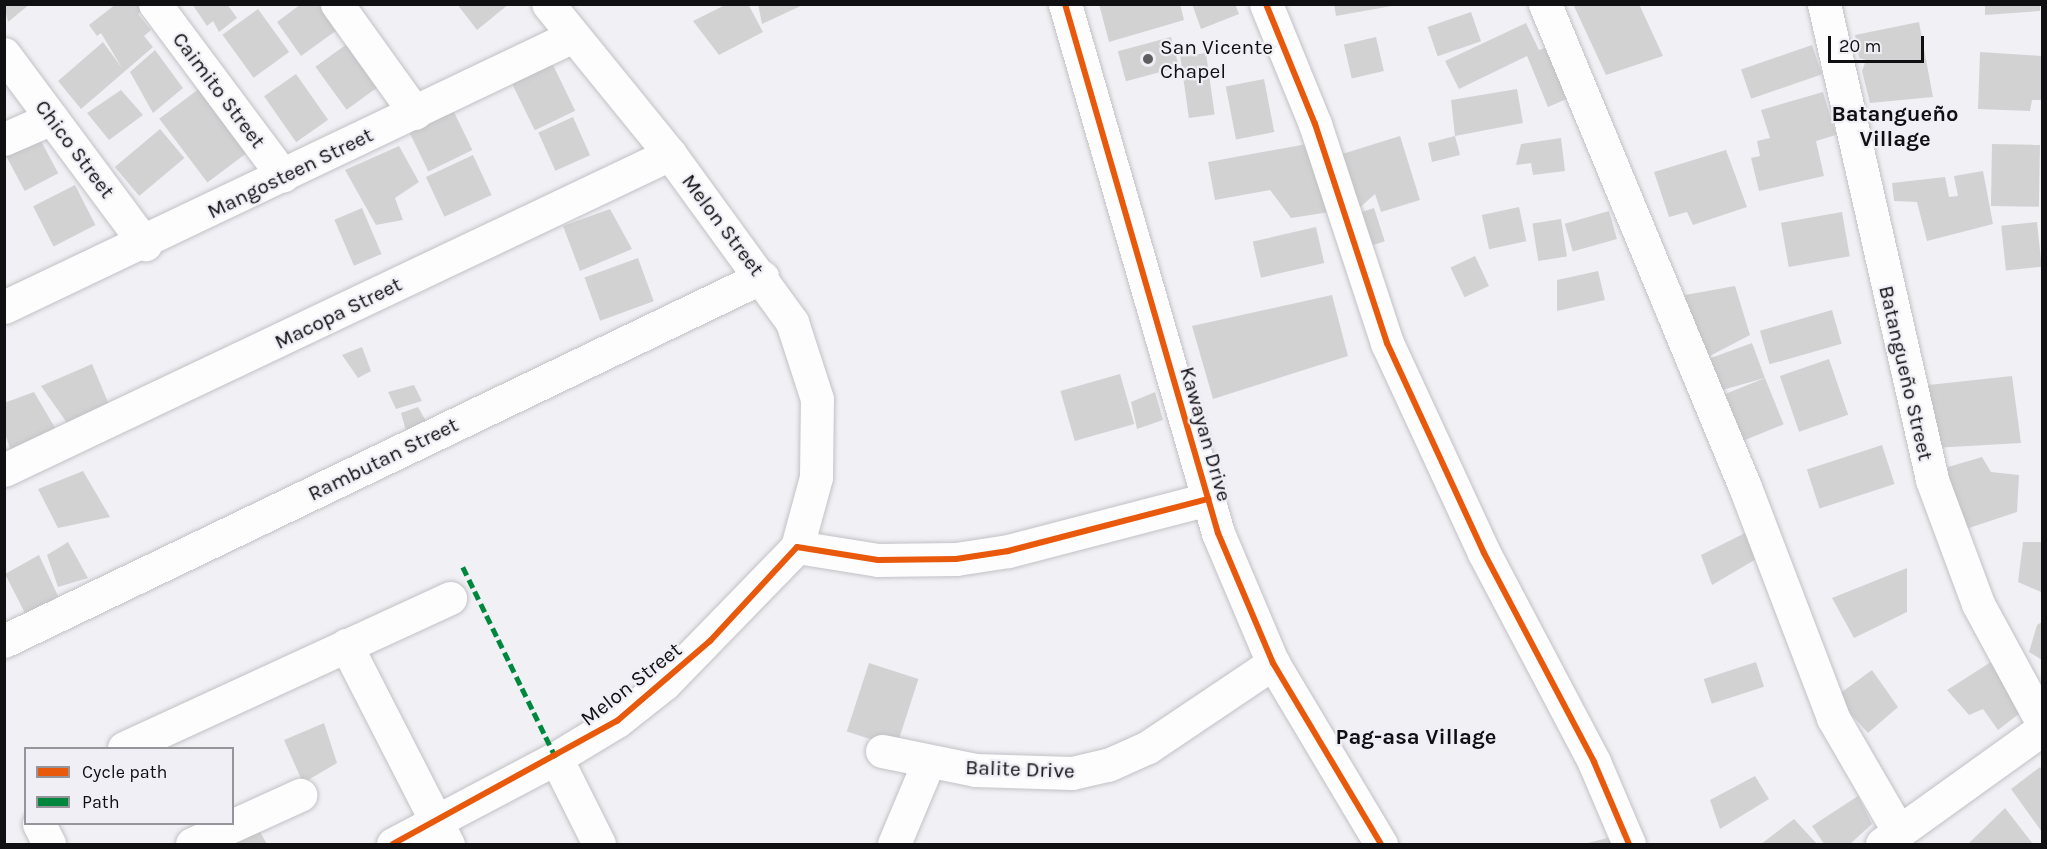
<!DOCTYPE html>
<html>
<head>
<meta charset="utf-8">
<style>
  body { margin:0 }
  #map { position:relative; width:2047px; height:849px; overflow:hidden; background:#f1f0f5; font-family:Karla,sans-serif }
  div>[style] { position:absolute }
  [style*='--x'] { left:calc(var(--x)*1px); top:calc(var(--y)*1px); width:calc(var(--w)*1px); rotate:calc(var(--a)*1deg) }
  .building>* { inset:0; background:#d3d2d3; transform-origin:0 0 }
  .roads { filter:drop-shadow(0 0 2px #c2c1c5) drop-shadow(0 0 2px #c2c1c5) }
  .minor>* { height:33px; margin:-16.5px; padding:0 16.5px; transform-origin:16.5px; border-radius:16.5px; background:#fdfdfe }
  .quiet>* { height:4.5px; margin-top:-2.25px; transform-origin:0; background:repeating-linear-gradient(90deg,#00873e 0 9px,transparent 0 13.5px) }
  .cycleway>* { height:6px; margin:-3px; padding:0 3px; transform-origin:3px; border-radius:3px; background:#e8590c }
  .dots>* { width:16px; height:16px; translate:-50% -50%; box-sizing:border-box; border:3px solid #f0eff6; border-radius:50% }
  span { translate:-50% -50%; white-space:nowrap; text-align:center; line-height:1.15; -webkit-text-stroke:4.5px #f0eff6; paint-order:stroke }
  .poi-label { font-size:21px; color:#100f12 }
  .left { translate:0 -50%; text-align:left }
  .street-label { font-size:21px; color:#100f12 }
  .neighbourhood-label { font-size:22px; color:#100f12; font-weight:700 }
  .frame { position:absolute; inset:0; border:6px solid #100f12; pointer-events:none }
  .legend { position:absolute; left:24px; top:747px; width:210px; height:78px; box-sizing:border-box; background:#f0eff6; border:2px solid #96959b; margin:0; padding:8px 10px; list-style:none; font-size:18px; color:#100f12 }
  .legend li { display:flex; align-items:center; gap:12px; height:30px }
  .legend b { width:30px; border:2px solid #96959b }
  .scale { position:absolute; left:1828px; top:36px; width:96px; height:27px; box-sizing:border-box; border:3px solid #100f12; border-top:0; padding-left:8px; font-size:18px; line-height:21px; white-space:nowrap; color:#100f12; -webkit-text-stroke:4px #f0eff6; paint-order:stroke }
</style>
</head>
<body>
<div id="map">
  <div class="building">
    <div style="clip-path:polygon(4px 4px,30px 4px,8px 22px)"></div>
    <div style="clip-path:polygon(116px 4px,142px 4px,145px 9px,138px 14px,151px 30px,144px 36px,153px 47px,81px 109px,58px 81px,103px 42px,122px 68px,101px 33px,97px 36px,89px 25px)"></div>
    <div style="clip-path:polygon(192px 4px,227px 4px,237px 18px,219px 32px,213px 21px,207px 26px)"></div>
    <div style="clip-path:polygon(301px 4px,318px 4px,337px 30px,301px 56px,277px 22px)"></div>
    <div style="clip-path:polygon(457px 4px,509px 4px,477px 30px)"></div>
    <div style="clip-path:polygon(727px 4px,748px 4px,763px 32px,719px 55px,693px 21px)"></div>
    <div style="clip-path:polygon(758px 4px,805px 4px,762px 24px)"></div>
    <div style="clip-path:polygon(1099px 4px,1180px 4px,1184px 20px,1109px 42px)"></div>
    <div style="clip-path:polygon(1192px 4px,1235px 4px,1239px 14px,1201px 29px)"></div>
    <div style="clip-path:polygon(1334px 4px,1391px 4px,1392px 6px,1336px 16px)"></div>
    <div style="clip-path:polygon(1573px 4px,1639px 4px,1663px 56px,1606px 75px)"></div>
    <div style="clip-path:polygon(1985px 4px,2040px 4px,2040px 11px,1985px 15px)"></div>
    <div style="left:258px;top:9px;width:53px;height:44px;rotate:54deg"></div>
    <div style="left:1471px;top:12px;width:31px;height:46px;rotate:71deg"></div>
    <div style="clip-path:polygon(1919px 22px,1933px 97px,1870px 103px,1862px 71px,1866px 60px,1859px 58px,1855px 35px)"></div>
    <div style="clip-path:polygon(1526px 23px,1539px 50px,1550px 46px,1571px 97px,1548px 107px,1527px 56px,1459px 89px,1445px 61px)"></div>
    <div style="left:1171px;top:37px;width:31px;height:55px;rotate:75deg"></div>
    <div style="left:1376px;top:37px;width:35px;height:33px;rotate:77deg"></div>
    <div style="left:351px;top:41px;width:53px;height:44px;rotate:54deg"></div>
    <div style="left:1812px;top:45px;width:31px;height:75px;rotate:71deg"></div>
    <div style="clip-path:polygon(155px 50px,183px 88px,153px 113px,130px 72px)"></div>
    <div style="clip-path:polygon(1980px 52px,2042px 56px,2042px 100px,2032px 100px,2030px 111px,1978px 109px)"></div>
    <div style="left:1206px;top:53px;width:62px;height:26px;rotate:82deg"></div>
    <div style="left:552px;top:63px;width:53px;height:45px;rotate:64deg"></div>
    <div style="left:296px;top:74px;width:56px;height:39px;rotate:55deg"></div>
    <div style="left:1264px;top:79px;width:54px;height:39px;rotate:79deg"></div>
    <div style="left:204px;top:85px;width:80px;height:56px;rotate:53deg"></div>
    <div style="clip-path:polygon(1517px 89px,1523px 123px,1455px 136px,1460px 155px,1432px 162px,1428px 143px,1455px 136px,1451px 100px)"></div>
    <div style="clip-path:polygon(121px 90px,143px 115px,109px 140px,87px 113px)"></div>
    <div style="clip-path:polygon(1823px 92px,1836px 135px,1816px 141px,1824px 176px,1759px 191px,1751px 158px,1760px 156px,1757px 141px,1770px 138px,1761px 110px)"></div>
    <div style="left:451px;top:106px;width:49px;height:49px;rotate:64deg"></div>
    <div style="left:573px;top:117px;width:42px;height:38px;rotate:66deg"></div>
    <div style="left:160px;top:129px;width:38px;height:59px;rotate:50deg"></div>
    <div style="clip-path:polygon(1400px 136px,1420px 200px,1381px 212px,1375px 194px,1356px 211px,1339px 155px)"></div>
    <div style="left:39px;top:137px;width:41px;height:38px;rotate:62deg"></div>
    <div style="clip-path:polygon(1561px 138px,1565px 171px,1533px 175px,1531px 163px,1516px 165px,1521px 144px)"></div>
    <div style="clip-path:polygon(1318px 142px,1330px 212px,1291px 218px,1270px 190px,1215px 200px,1208px 162px)"></div>
    <div style="left:1992px;top:144px;width:48px;height:62px;rotate:1deg"></div>
    <div style="clip-path:polygon(399px 146px,419px 182px,395px 198px,403px 220px,376px 225px,345px 170px)"></div>
    <div style="clip-path:polygon(1726px 150px,1747px 207px,1693px 225px,1687px 212px,1669px 217px,1654px 172px)"></div>
    <div style="left:473px;top:155px;width:44px;height:52px;rotate:65deg"></div>
    <div style="clip-path:polygon(1983px 171px,1993px 224px,1927px 241px,1917px 202px,1894px 201px,1892px 183px,1945px 177px,1949px 197px,1958px 196px,1954px 176px)"></div>
    <div style="left:75px;top:185px;width:45px;height:47px;rotate:63deg"></div>
    <div style="left:1519px;top:207px;width:35px;height:38px;rotate:78deg"></div>
    <div style="left:362px;top:208px;width:50px;height:30px;rotate:67deg"></div>
    <div style="left:1374px;top:208px;width:35px;height:23px;rotate:72deg"></div>
    <div style="clip-path:polygon(610px 209px,632px 249px,580px 271px,563px 226px)"></div>
    <div style="left:1609px;top:211px;width:29px;height:46px;rotate:74deg"></div>
    <div style="left:1842px;top:212px;width:45px;height:62px;rotate:80deg"></div>
    <div style="left:1561px;top:219px;width:38px;height:29px;rotate:81deg"></div>
    <div style="left:2037px;top:222px;width:45px;height:36px;rotate:84deg"></div>
    <div style="left:1316px;top:227px;width:37px;height:65px;rotate:77deg"></div>
    <div style="left:1475px;top:256px;width:33px;height:27px;rotate:65deg"></div>
    <div style="left:638px;top:258px;width:46px;height:57px;rotate:70deg"></div>
    <div style="clip-path:polygon(1598px 271px,1605px 300px,1557px 311px,1557px 280px)"></div>
    <div style="clip-path:polygon(1735px 286px,1750px 335px,1704px 359px,1674px 297px)"></div>
    <div style="clip-path:polygon(1332px 295px,1348px 356px,1213px 399px,1192px 326px)"></div>
    <div style="left:1832px;top:310px;width:35px;height:75px;rotate:74deg"></div>
    <div style="clip-path:polygon(1752px 343px,1765px 378px,1715px 392px,1700px 362px)"></div>
    <div style="clip-path:polygon(362px 347px,371px 371px,358px 378px,342px 355px)"></div>
    <div style="left:1829px;top:359px;width:59px;height:52px;rotate:71deg"></div>
    <div style="clip-path:polygon(92px 364px,113px 414px,72px 430px,41px 386px)"></div>
    <div style="left:1120px;top:374px;width:52px;height:62px;rotate:74deg"></div>
    <div style="clip-path:polygon(2012px 376px,2021px 443px,1933px 448px,1919px 386px)"></div>
    <div style="left:1765px;top:378px;width:50px;height:53px;rotate:68deg"></div>
    <div style="clip-path:polygon(414px 385px,422px 401px,396px 409px,388px 392px)"></div>
    <div style="clip-path:polygon(34px 392px,57px 431px,12px 454px,4px 431px,4px 403px)"></div>
    <div style="clip-path:polygon(1155px 392px,1163px 420px,1137px 429px,1131px 402px)"></div>
    <div style="clip-path:polygon(418px 407px,430px 428px,408px 438px,401px 413px)"></div>
    <div style="left:1882px;top:445px;width:41px;height:79px;rotate:72deg"></div>
    <div style="clip-path:polygon(1982px 457px,1991px 472px,2019px 475px,2017px 512px,1963px 530px,1938px 470px)"></div>
    <div style="clip-path:polygon(83px 471px,110px 517px,58px 528px,38px 489px)"></div>
    <div style="clip-path:polygon(1747px 532px,1758px 558px,1712px 585px,1701px 555px)"></div>
    <div style="clip-path:polygon(68px 542px,88px 578px,58px 587px,47px 555px)"></div>
    <div style="clip-path:polygon(2023px 542px,2042px 542px,2041px 592px,2018px 582px)"></div>
    <div style="clip-path:polygon(39px 555px,58px 596px,27px 617px,5px 574px)"></div>
    <div style="clip-path:polygon(1907px 568px,1907px 612px,1854px 638px,1832px 598px)"></div>
    <div style="clip-path:polygon(2042px 622px,2042px 660px,2029px 652px,2037px 625px)"></div>
    <div style="left:1756px;top:662px;width:26px;height:55px;rotate:72deg"></div>
    <div style="clip-path:polygon(1991px 662px,2024px 710px,1998px 730px,1983px 709px,1969px 715px,1947px 690px)"></div>
    <div style="left:869px;top:663px;width:52px;height:72px;rotate:18deg"></div>
    <div style="clip-path:polygon(1872px 670px,1898px 707px,1868px 733px,1835px 697px)"></div>
    <div style="clip-path:polygon(324px 723px,337px 763px,303px 783px,284px 740px)"></div>
    <div style="clip-path:polygon(2040px 767px,2042px 770px,2042px 832px,2011px 789px)"></div>
    <div style="clip-path:polygon(1755px 776px,1769px 799px,1720px 829px,1710px 800px)"></div>
    <div style="clip-path:polygon(1858px 796px,1872px 824px,1850px 844px,1824px 844px,1812px 826px)"></div>
    <div style="clip-path:polygon(2005px 808px,2033px 844px,1968px 844px)"></div>
    <div style="clip-path:polygon(1794px 819px,1817px 844px,1761px 844px)"></div>
    <div style="clip-path:polygon(256px 825px,267px 844px,229px 844px)"></div>
    <div style="clip-path:polygon(1611px 837px,1616px 844px,1584px 844px)"></div>
  </div>
  <div class="roads">
    <div class="minor">
      <div style="--x:155;--y:4;--w:214;--a:53.3"></div>
      <div style="--x:337;--y:4;--w:134;--a:54.4"></div>
      <div style="--x:1065;--y:4;--w:551;--a:73.87"></div>
      <div style="--x:1218;--y:533;--w:141;--a:67.1"></div>
      <div style="--x:1273;--y:663;--w:211;--a:59.2"></div>
      <div style="--x:1266;--y:4;--w:130;--a:67.8"></div>
      <div style="--x:1315;--y:124;--w:231;--a:71.8"></div>
      <div style="--x:1387;--y:343;--w:231;--a:65.2"></div>
      <div style="--x:1484;--y:553;--w:236;--a:62.2"></div>
      <div style="--x:1594;--y:762;--w:89;--a:66.9"></div>
      <div style="--x:1545;--y:4;--w:523;--a:67.51"></div>
      <div style="--x:1745;--y:487;--w:247;--a:69.1"></div>
      <div style="--x:1833;--y:718;--w:132;--a:59.9"></div>
      <div style="--x:1824;--y:4;--w:488;--a:77.2"></div>
      <div style="--x:1932;--y:480;--w:132;--a:69.6"></div>
      <div style="--x:1978;--y:604;--w:134;--a:61.5"></div>
      <div style="--x:4;--y:54;--w:237;--a:53.4"></div>
      <div style="--x:4;--y:139;--w:52;--a:-23.6"></div>
      <div style="--x:4;--y:307;--w:630;--a:-25.47"></div>
      <div style="--x:4;--y:470;--w:737;--a:-25.38"></div>
      <div style="--x:797;--y:547;--w:82;--a:9.1"></div>
      <div style="--x:878;--y:560;--w:78;--a:-0.7"></div>
      <div style="--x:956;--y:559;--w:53;--a:-8.7"></div>
      <div style="--x:1008;--y:551;--w:207;--a:-14.6"></div>
      <div style="--x:4;--y:641;--w:841;--a:-25.65"></div>
      <div style="--x:346;--y:645;--w:224;--a:62.9"></div>
      <div style="--x:124;--y:748;--w:359;--a:-24.7"></div>
      <div style="--x:882;--y:751;--w:95;--a:11.5"></div>
      <div style="--x:975;--y:770;--w:97;--a:1.8"></div>
      <div style="--x:1072;--y:773;--w:37;--a:-13"></div>
      <div style="--x:1108;--y:765;--w:44;--a:-24.2"></div>
      <div style="--x:1148;--y:747;--w:151;--a:-33.9"></div>
      <div style="--x:556;--y:758;--w:96;--a:63.4"></div>
      <div style="--x:39;--y:824;--w:22;--a:63"></div>
      <div style="--x:192;--y:844;--w:119;--a:-24.4"></div>
      <div style="--x:393;--y:844;--w:184;--a:-27.8"></div>
      <div style="--x:556;--y:758;--w:71;--a:-31.2"></div>
      <div style="--x:617;--y:721;--w:60;--a:-38.2"></div>
      <div style="--x:664;--y:684;--w:191;--a:-45.8"></div>
      <div style="--x:797;--y:547;--w:73;--a:-74.8"></div>
      <div style="--x:816;--y:477;--w:78;--a:-89.3"></div>
      <div style="--x:817;--y:399;--w:81;--a:-108"></div>
      <div style="--x:792;--y:322;--w:208;--a:-126"></div>
      <div style="--x:670;--y:154;--w:193;--a:-129.1"></div>
      <div style="--x:894;--y:844;--w:88;--a:-67.2"></div>
      <div style="--x:1882;--y:844;--w:197;--a:-35.7"></div>
    </div>
  </div>
  <div class="quiet">
    <div style="--x:463;--y:567;--w:212;--a:64"></div>
  </div>
  <div class="cycleway">
    <div style="--x:1065;--y:4;--w:551;--a:73.87"></div>
    <div style="--x:1218;--y:533;--w:141;--a:67.1"></div>
    <div style="--x:1273;--y:663;--w:211;--a:59.2"></div>
    <div style="--x:1266;--y:4;--w:130;--a:67.8"></div>
    <div style="--x:1315;--y:124;--w:231;--a:71.8"></div>
    <div style="--x:1387;--y:343;--w:231;--a:65.2"></div>
    <div style="--x:1484;--y:553;--w:236;--a:62.2"></div>
    <div style="--x:1594;--y:762;--w:89;--a:66.9"></div>
    <div style="--x:393;--y:844;--w:256;--a:-28.8"></div>
    <div style="--x:617;--y:721;--w:123;--a:-40.7"></div>
    <div style="--x:710;--y:641;--w:128;--a:-47.2"></div>
    <div style="--x:797;--y:547;--w:82;--a:9.1"></div>
    <div style="--x:878;--y:560;--w:78;--a:-0.7"></div>
    <div style="--x:956;--y:559;--w:53;--a:-8.7"></div>
    <div style="--x:1008;--y:551;--w:207;--a:-14.6"></div>
  </div>
  <div class="dots">
    <div style="left:1148px;top:59px;background:#5f5e61"></div>
  </div>
  <div class="poi-label">
    <span class="left" style="left:1160px;top:59px">San Vicente<br>Chapel</span>
  </div>
  <div class="street-label">
    <span style="left:219px;top:90px;rotate:53deg">Caimito Street</span>
    <span style="left:75px;top:149px;rotate:53deg">Chico Street</span>
    <span style="left:290px;top:173px;rotate:-26deg">Mangosteen Street</span>
    <span style="left:723px;top:225px;rotate:53deg">Melon Street</span>
    <span style="left:338px;top:313px;rotate:-26deg">Macopa Street</span>
    <span style="left:1906px;top:373px;rotate:77deg">Batangueño Street</span>
    <span style="left:1206px;top:434px;rotate:74deg">Kawayan Drive</span>
    <span style="left:383px;top:459px;rotate:-26deg">Rambutan Street</span>
    <span style="left:631px;top:684px;rotate:-38deg">Melon Street</span>
    <span style="left:1020px;top:769px;rotate:2deg">Balite Drive</span>
  </div>
  <div class="neighbourhood-label">
    <span style="left:1895px;top:127px">Batangueño<br>Village</span>
    <span style="left:1416px;top:738px">Pag-asa Village</span>
  </div>
  <div class="frame"></div>
  <ul class="legend">
  <li><b style="height:8px;background:#e8590c"></b>Cycle path</li>
  <li><b style="height:8px;background:#00873e"></b>Path</li>
  </ul>
  <div class="scale">20 m</div>
</div>
</body>
</html>
